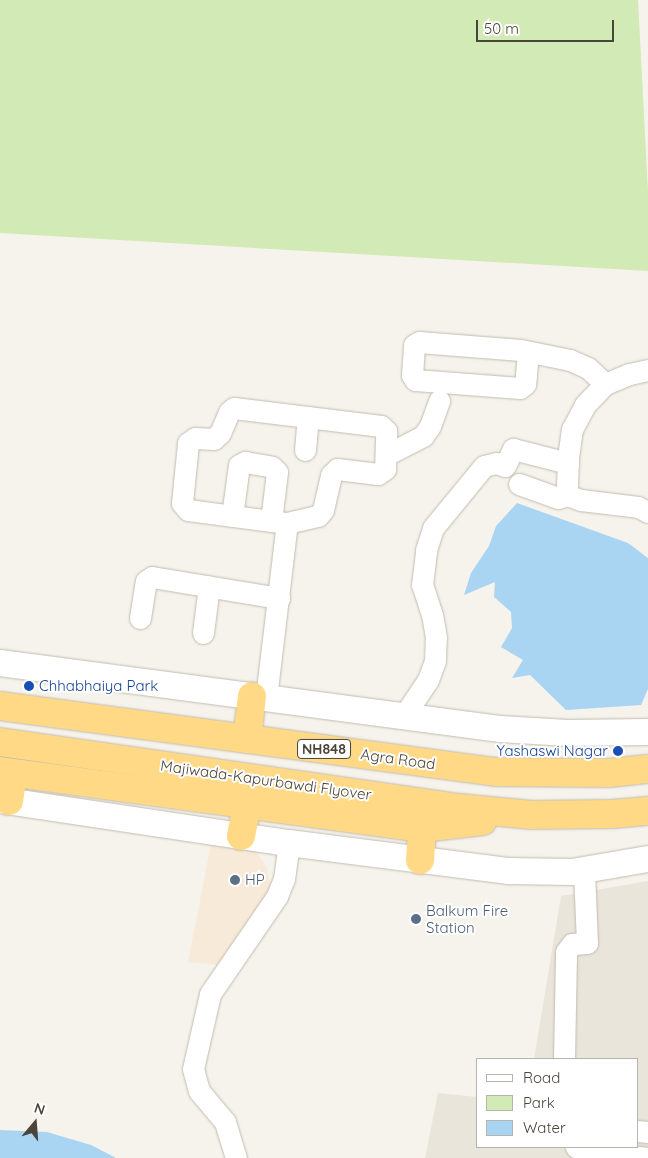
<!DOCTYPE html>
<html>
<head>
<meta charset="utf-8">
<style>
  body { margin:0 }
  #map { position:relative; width:648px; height:1158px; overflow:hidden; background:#f6f3ec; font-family:Quicksand,sans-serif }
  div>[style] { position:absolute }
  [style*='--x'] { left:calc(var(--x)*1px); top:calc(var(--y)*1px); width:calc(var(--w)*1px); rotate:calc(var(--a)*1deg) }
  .residential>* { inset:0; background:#eae5da }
  .commercial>* { inset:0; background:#f7ead8 }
  .green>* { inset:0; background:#d2eab5 }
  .water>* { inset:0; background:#a9d4f2 }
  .roads { filter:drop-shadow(0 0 1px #c2bbae) drop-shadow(0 0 1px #c2bbae) }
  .minor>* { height:21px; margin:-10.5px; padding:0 10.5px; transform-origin:10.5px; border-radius:10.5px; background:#fff }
  .tertiary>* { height:26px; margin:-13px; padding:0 13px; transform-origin:13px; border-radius:13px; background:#fff }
  .trunk>* { height:28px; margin:-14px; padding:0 14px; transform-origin:14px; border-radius:14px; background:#ffd985 }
  .dots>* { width:14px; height:14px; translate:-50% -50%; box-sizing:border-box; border:2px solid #fff; border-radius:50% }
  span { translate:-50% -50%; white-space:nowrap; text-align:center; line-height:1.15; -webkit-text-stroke:4px #fff; paint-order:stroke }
  .shield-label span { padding:1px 4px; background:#fff; border:1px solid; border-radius:4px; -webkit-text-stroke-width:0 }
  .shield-label { font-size:14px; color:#4b4439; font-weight:700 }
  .transit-label { font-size:15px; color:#164399 }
  .left { translate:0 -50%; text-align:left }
  .right { translate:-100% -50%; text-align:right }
  .street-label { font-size:15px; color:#4b4439 }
  .service-label { font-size:15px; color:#4e5e75 }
  .legend { position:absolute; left:476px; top:1058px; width:162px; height:90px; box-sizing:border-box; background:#fff; border:1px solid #b7b4b0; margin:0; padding:6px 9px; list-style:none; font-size:15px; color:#4b4439 }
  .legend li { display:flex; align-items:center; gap:10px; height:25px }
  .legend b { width:25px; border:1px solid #b7b4b0 }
  .north { position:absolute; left:10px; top:1098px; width:50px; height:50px; -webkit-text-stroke:4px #fff; paint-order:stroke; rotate:18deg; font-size:14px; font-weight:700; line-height:20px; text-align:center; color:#4b4439 }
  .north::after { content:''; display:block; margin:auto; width:18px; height:22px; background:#4b4439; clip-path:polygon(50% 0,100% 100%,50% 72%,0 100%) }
  .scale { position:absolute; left:476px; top:20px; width:138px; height:22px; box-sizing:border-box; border:2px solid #4b4439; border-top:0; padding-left:6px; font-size:15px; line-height:18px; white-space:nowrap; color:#4b4439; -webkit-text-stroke:4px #fff; paint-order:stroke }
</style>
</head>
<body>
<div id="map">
  <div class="residential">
    <div style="clip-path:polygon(648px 881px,648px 1158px,425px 1158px,438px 1093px,477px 1097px,477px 1147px,637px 1147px,637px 1059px,534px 1059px,561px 896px)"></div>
  </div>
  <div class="commercial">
    <div style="clip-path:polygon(212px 839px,245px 843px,258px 854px,267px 868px,270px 885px,267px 901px,220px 965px,188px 962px)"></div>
  </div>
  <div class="green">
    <div style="clip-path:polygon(0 0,638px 0,648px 192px,648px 271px,0 233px)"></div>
  </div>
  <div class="water">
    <div style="clip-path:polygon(517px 503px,628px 543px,648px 558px,648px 689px,641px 705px,566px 710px,530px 675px,512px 678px,523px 660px,501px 647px,512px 628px,511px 612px,494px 597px,495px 582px,464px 595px,471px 573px,489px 546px,496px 526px)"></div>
    <div style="clip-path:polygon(0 1130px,47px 1132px,91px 1145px,116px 1158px,0 1158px)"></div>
  </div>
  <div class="roads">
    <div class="minor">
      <div style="--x:528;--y:352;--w:32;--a:95"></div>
      <div style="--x:525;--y:384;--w:6;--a:141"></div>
      <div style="--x:520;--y:388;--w:105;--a:-175.6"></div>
      <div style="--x:415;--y:380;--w:6;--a:-121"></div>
      <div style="--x:412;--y:375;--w:30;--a:-86"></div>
      <div style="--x:414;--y:345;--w:6;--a:-31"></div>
      <div style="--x:419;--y:342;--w:102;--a:4.5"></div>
      <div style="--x:521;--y:350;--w:50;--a:11.5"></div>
      <div style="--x:570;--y:360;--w:20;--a:24"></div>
      <div style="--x:588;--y:368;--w:23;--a:43"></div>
      <div style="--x:648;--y:370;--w:19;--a:168"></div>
      <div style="--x:629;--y:374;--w:26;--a:157"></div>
      <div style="--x:605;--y:384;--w:29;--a:134"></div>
      <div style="--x:585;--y:405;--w:27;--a:118"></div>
      <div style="--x:572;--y:429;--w:29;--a:98"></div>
      <div style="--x:568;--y:458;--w:37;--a:92"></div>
      <div style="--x:567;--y:495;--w:15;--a:20"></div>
      <div style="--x:581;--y:500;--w:57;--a:7"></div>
      <div style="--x:638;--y:507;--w:11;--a:27"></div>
      <div style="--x:305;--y:450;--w:33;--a:-85"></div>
      <div style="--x:386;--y:455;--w:42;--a:-27.2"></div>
      <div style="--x:423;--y:436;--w:12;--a:-55"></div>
      <div style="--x:430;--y:426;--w:27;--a:-70"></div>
      <div style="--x:519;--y:484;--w:41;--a:19.7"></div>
      <div style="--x:558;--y:498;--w:9;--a:-18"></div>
      <div style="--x:232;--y:516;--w:51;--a:-82.2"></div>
      <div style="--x:239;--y:465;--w:7;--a:-27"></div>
      <div style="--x:245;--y:462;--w:27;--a:10"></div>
      <div style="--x:272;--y:467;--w:7;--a:45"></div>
      <div style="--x:277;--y:472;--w:49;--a:97"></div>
      <div style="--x:140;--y:618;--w:37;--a:-81"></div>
      <div style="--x:146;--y:581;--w:7;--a:-34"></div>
      <div style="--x:152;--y:577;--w:129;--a:9.4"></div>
      <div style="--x:203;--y:633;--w:47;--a:-82.7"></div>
      <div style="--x:266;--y:698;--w:176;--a:-83.2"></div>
      <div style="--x:287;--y:523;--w:32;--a:-13"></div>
      <div style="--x:318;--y:516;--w:8;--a:-50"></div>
      <div style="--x:323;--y:510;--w:36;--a:-77"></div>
      <div style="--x:331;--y:475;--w:8;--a:-45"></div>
      <div style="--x:337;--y:469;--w:41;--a:7"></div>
      <div style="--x:378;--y:474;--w:9;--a:-36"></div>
      <div style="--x:385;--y:469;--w:38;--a:-88"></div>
      <div style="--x:386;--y:431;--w:7;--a:-135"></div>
      <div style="--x:381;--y:426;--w:148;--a:-173"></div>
      <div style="--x:234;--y:408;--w:6;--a:141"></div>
      <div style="--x:229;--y:412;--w:23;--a:113"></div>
      <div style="--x:220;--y:433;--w:8;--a:135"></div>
      <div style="--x:214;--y:439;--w:19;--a:-177"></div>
      <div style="--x:195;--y:438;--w:9;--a:144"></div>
      <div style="--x:188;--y:443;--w:60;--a:95.7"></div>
      <div style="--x:182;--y:503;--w:9;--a:49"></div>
      <div style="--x:188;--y:510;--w:100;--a:7.5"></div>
      <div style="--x:403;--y:717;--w:45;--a:-56"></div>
      <div style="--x:428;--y:680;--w:20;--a:-70"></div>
      <div style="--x:435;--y:661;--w:24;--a:-88"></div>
      <div style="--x:436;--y:637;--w:22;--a:-100"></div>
      <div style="--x:432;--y:615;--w:32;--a:-108"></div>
      <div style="--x:422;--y:585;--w:35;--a:-83"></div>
      <div style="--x:426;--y:550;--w:23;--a:-72"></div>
      <div style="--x:433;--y:528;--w:80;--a:-50.6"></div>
      <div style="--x:484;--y:466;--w:12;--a:-14"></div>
      <div style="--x:496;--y:463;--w:9;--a:18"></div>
      <div style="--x:505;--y:466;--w:19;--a:-65"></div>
      <div style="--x:513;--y:449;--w:57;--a:14.3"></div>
      <div style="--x:564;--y:1059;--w:107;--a:-88.9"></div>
      <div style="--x:566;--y:952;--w:10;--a:-53"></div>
      <div style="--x:572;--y:944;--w:15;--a:-4"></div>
      <div style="--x:587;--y:943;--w:73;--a:-92.4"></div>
      <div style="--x:637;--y:1131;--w:11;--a:5"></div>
      <div style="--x:576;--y:1147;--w:13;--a:23"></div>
      <div style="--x:588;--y:1152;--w:60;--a:5.7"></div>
      <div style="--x:236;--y:1158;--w:38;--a:-107"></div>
      <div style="--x:225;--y:1122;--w:40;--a:-130"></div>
      <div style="--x:199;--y:1091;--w:23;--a:-105"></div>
      <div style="--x:193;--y:1069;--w:77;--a:-77.2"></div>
      <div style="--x:210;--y:994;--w:119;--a:-55.6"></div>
      <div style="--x:277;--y:896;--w:18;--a:-68"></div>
      <div style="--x:284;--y:879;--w:36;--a:-82"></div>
    </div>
    <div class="tertiary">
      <div style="--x:0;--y:663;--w:504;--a:7.52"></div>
      <div style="--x:500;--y:729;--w:68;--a:3.4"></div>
      <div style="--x:568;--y:733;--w:80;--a:-0.7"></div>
      <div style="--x:0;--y:800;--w:292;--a:8.5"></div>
      <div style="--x:289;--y:843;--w:222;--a:7.3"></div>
      <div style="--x:509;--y:871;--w:63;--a:0.9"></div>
      <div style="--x:572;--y:872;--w:77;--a:-9.7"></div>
    </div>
    <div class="trunk">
      <div style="--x:0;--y:706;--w:500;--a:7.58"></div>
      <div style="--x:496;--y:772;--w:113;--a:0.5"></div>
      <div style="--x:609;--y:773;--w:39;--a:-6"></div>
      <div style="--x:247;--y:739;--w:43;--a:-83.4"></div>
      <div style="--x:0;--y:742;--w:464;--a:8.2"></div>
      <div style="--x:459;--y:808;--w:73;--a:5.5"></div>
      <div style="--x:532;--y:815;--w:80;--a:-0.7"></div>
      <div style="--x:612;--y:814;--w:36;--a:-5"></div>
      <div style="--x:0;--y:771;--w:426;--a:7.7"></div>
      <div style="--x:422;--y:828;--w:61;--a:-6.5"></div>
      <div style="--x:9;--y:801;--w:28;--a:-82"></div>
      <div style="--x:241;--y:836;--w:32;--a:-79"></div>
      <div style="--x:420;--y:860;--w:32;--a:-86"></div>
    </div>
  </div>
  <div class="dots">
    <div style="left:29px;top:686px;background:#1a4fb4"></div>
    <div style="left:618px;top:751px;background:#1a4fb4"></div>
    <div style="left:235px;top:880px;background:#5c6f8a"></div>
    <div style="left:416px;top:919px;background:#5c6f8a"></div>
  </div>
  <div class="shield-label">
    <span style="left:324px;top:749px">NH848</span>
  </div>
  <div class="transit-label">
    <span class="left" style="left:39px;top:686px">Chhabhaiya Park</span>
    <span class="right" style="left:608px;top:751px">Yashaswi Nagar</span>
  </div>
  <div class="street-label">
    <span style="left:398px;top:759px;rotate:8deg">Agra Road</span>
    <span style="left:266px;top:780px;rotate:8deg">Majiwada-Kapurbawdi Flyover</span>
  </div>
  <div class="service-label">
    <span class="left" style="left:245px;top:880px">HP</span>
    <span class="left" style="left:426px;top:919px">Balkum Fire<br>Station</span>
  </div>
  <ul class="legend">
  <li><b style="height:6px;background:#fff"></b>Road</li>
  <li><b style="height:14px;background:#d2eab5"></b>Park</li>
  <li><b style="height:14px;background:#a9d4f2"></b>Water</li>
  </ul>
  <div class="north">N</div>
  <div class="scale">50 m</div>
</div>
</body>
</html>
